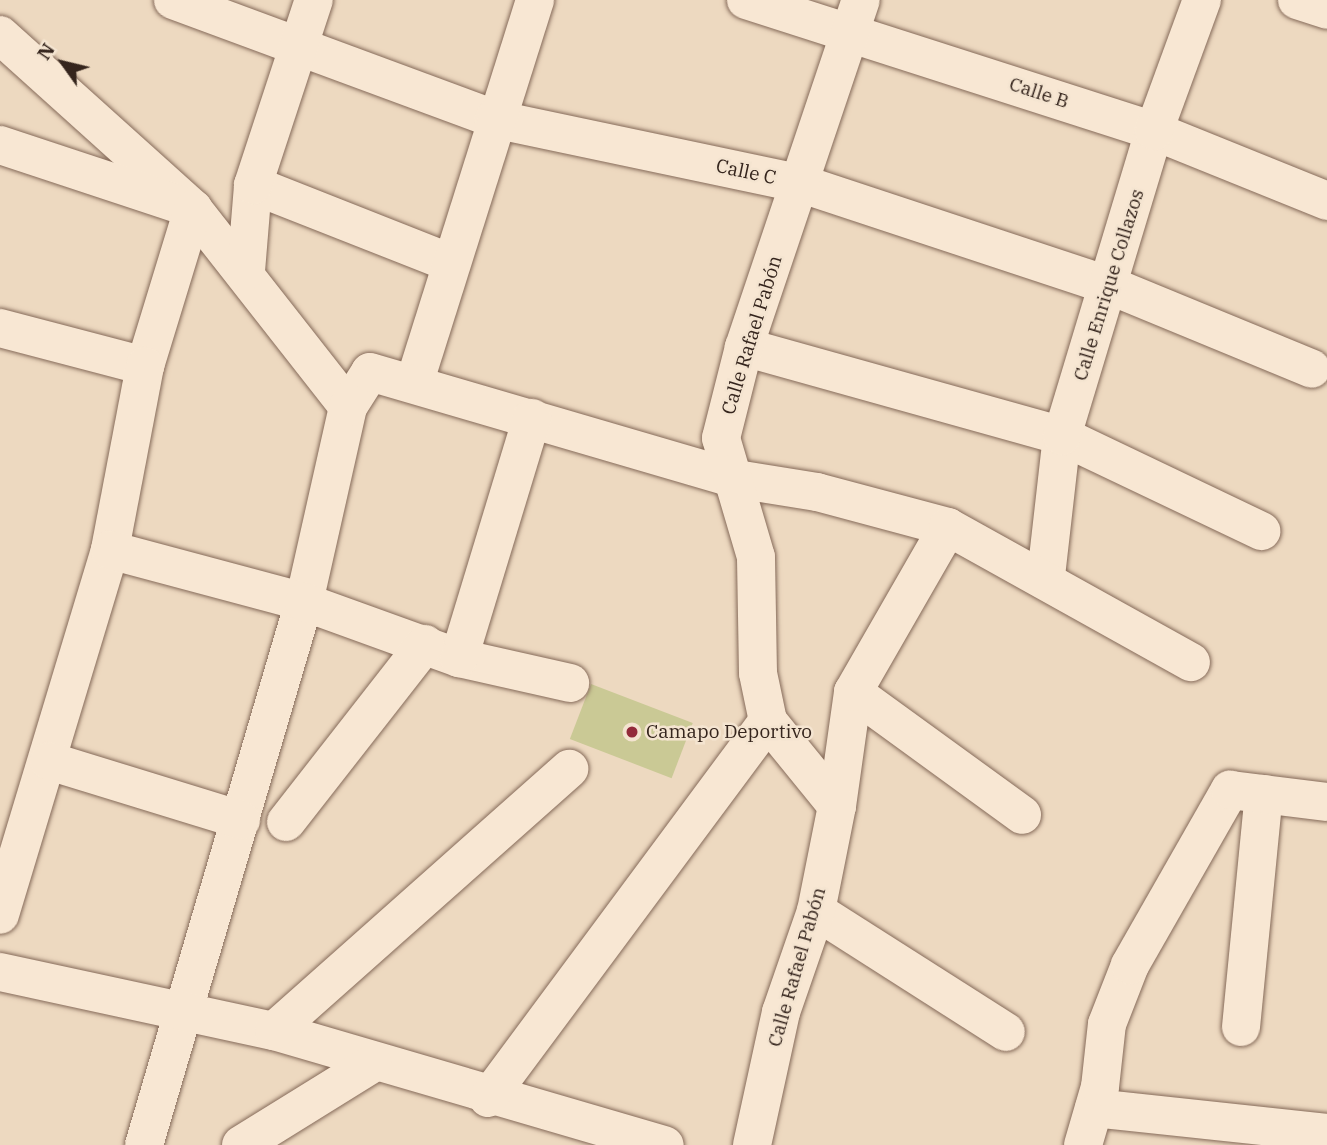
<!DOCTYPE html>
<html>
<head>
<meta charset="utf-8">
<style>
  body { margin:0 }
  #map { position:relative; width:1327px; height:1145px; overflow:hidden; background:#edd9c0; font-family:"IBM Plex Serif",serif }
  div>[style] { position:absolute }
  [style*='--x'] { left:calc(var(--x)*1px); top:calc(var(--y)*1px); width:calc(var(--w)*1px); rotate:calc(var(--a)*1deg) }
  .green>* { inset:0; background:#cac995; transform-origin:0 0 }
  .roads { filter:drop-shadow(0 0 2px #856a59) drop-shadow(0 0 2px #856a59) }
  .minor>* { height:38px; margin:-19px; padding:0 19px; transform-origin:19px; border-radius:19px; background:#f8e7d3 }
  .dots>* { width:19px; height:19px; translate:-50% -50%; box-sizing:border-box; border:4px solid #f4e4d0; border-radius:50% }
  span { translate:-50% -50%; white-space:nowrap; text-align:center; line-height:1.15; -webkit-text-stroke:5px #f4e4d0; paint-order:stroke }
  .street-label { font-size:19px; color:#35251d }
  .poi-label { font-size:19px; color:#35251d }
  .left { translate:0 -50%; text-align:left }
  .north { position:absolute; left:28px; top:28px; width:70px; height:70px; -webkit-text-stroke:5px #f4e4d0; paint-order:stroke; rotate:304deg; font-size:19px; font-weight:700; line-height:28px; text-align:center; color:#35251d }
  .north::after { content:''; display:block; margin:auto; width:24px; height:32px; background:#35251d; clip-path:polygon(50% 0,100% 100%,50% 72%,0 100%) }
</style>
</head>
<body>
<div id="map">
  <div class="green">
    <div style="left:591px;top:684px;width:109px;height:59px;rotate:21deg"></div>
  </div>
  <div class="roads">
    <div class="minor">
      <div style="--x:173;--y:0;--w:342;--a:20.3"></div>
      <div style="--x:494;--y:119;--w:315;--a:11.9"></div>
      <div style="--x:802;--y:184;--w:325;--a:18.3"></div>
      <div style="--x:1111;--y:286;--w:217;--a:22.4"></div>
      <div style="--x:746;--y:0;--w:429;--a:17.8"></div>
      <div style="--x:1154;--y:131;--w:187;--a:22"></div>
      <div style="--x:1297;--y:0;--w:32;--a:18"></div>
      <div style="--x:0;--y:35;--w:260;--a:42"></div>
      <div style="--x:193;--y:209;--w:251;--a:51.9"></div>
      <div style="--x:348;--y:407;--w:200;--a:102.7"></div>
      <div style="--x:304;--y:602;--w:566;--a:106.42"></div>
      <div style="--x:0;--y:145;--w:203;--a:18.3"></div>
      <div style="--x:193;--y:209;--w:164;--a:107"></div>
      <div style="--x:253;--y:185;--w:213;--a:21.5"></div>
      <div style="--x:246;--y:271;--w:86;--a:-85.3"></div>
      <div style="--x:253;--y:185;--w:195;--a:-71.8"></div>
      <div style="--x:0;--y:328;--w:150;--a:14.7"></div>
      <div style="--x:145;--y:366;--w:187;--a:100.8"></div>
      <div style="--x:110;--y:550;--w:381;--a:106.8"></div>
      <div style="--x:744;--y:347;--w:330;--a:15.6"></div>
      <div style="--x:1062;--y:436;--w:221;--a:25.5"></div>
      <div style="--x:414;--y:384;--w:403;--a:-72.5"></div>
      <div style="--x:348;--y:407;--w:41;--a:-57.8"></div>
      <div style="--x:370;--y:372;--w:381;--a:16.3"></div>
      <div style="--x:736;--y:479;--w:82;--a:9.1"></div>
      <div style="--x:817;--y:492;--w:136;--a:15"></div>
      <div style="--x:110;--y:550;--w:201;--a:15"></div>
      <div style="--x:304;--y:602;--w:165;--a:19.9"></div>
      <div style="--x:459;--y:658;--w:114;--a:12.7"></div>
      <div style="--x:1046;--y:576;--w:141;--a:-83.5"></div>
      <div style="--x:1062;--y:436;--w:319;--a:-73.2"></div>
      <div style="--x:1154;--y:131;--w:140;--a:-69.9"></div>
      <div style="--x:459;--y:658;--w:251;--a:-73.1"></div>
      <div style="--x:853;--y:692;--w:209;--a:36"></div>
      <div style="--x:49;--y:761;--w:201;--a:17.1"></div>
      <div style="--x:837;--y:806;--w:115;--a:-82"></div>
      <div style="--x:853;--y:692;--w:190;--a:-60.1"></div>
      <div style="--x:948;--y:527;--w:278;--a:29.1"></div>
      <div style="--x:286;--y:822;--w:226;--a:-52"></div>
      <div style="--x:816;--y:911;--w:225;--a:32.5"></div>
      <div style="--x:0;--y:972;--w:280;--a:12.2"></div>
      <div style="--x:274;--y:1031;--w:407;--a:16.3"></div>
      <div style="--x:1241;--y:1027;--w:234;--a:-84.4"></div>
      <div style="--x:274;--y:1031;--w:395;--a:-41.6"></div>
      <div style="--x:488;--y:1098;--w:470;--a:-53.4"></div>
      <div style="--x:1094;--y:1108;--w:234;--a:6.1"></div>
      <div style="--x:241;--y:1145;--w:155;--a:-31.8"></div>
      <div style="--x:752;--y:1145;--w:136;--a:-77.7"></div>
      <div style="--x:781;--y:1012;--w:107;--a:-70.9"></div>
      <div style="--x:816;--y:911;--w:107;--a:-78.7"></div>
      <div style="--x:837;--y:806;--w:109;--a:-129.1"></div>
      <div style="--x:768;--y:721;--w:49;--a:-101.8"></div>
      <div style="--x:758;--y:673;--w:116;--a:-91"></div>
      <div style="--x:756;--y:557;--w:124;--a:-106.4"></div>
      <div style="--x:721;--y:438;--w:94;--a:-75.8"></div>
      <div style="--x:744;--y:347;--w:366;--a:-71.4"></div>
      <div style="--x:1083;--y:1145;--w:60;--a:-73.7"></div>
      <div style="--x:1100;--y:1087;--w:63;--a:-83.7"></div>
      <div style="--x:1107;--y:1024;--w:63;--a:-68.7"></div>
      <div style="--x:1130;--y:965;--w:202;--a:-60.3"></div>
      <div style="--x:1230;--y:790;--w:98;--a:7.1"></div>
    </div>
  </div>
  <div class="dots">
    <div style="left:632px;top:732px;background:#932a3a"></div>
  </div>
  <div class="street-label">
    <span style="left:1039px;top:93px;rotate:18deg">Calle B</span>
    <span style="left:746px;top:172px;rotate:12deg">Calle C</span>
    <span style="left:1109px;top:285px;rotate:-73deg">Calle Enrique Collazos</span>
    <span style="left:752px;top:335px;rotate:-73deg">Calle Rafael Pabón</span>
    <span style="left:797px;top:967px;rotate:-74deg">Calle Rafael Pabón</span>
  </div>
  <div class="poi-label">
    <span class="left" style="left:646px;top:732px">Camapo Deportivo</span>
  </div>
  <div class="north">N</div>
</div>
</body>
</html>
